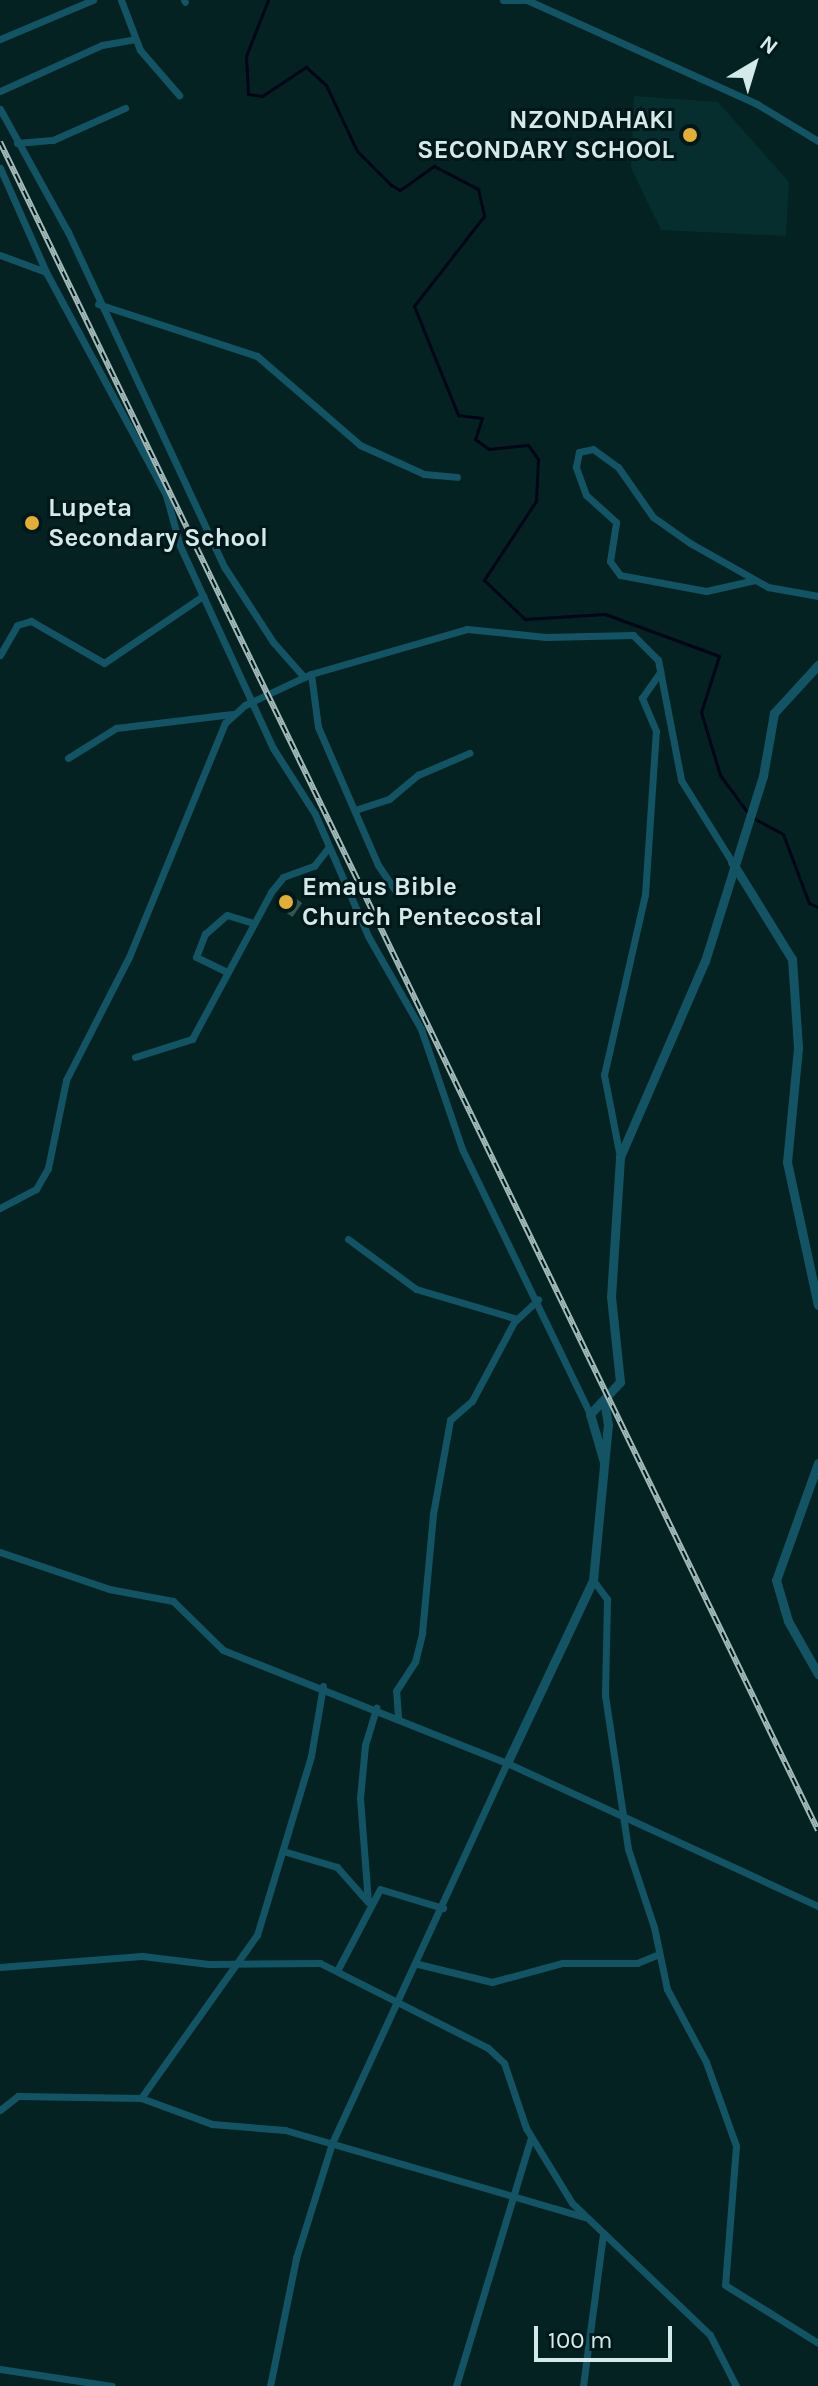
<!DOCTYPE html>
<html>
<head>
<meta charset="utf-8">
<style>
  body { margin:0 }
  #map { position:relative; width:818px; height:2386px; overflow:hidden; background:#042222; font-family:Karla,sans-serif }
  div>[style] { position:absolute }
  [style*='--x'] { left:calc(var(--x)*1px); top:calc(var(--y)*1px); width:calc(var(--w)*1px); rotate:calc(var(--a)*1deg) }
  .built>* { inset:0; background:#062e2f }
  .stream>* { height:3px; margin:-1.5px; padding:0 1.5px; transform-origin:1.5px; border-radius:1.5px; background:#000515 }
  .building>* { inset:0; background:#34574d; transform-origin:0 0 }
  .minor>* { height:7px; margin:-3.5px; padding:0 3.5px; transform-origin:3.5px; border-radius:3.5px; background:#135464 }
  .tertiary>* { height:9px; margin:-4.5px; padding:0 4.5px; transform-origin:4.5px; border-radius:4.5px; background:#135464 }
  .rail>* { height:6px; margin-top:-3px; transform-origin:0; background:repeating-linear-gradient(90deg,#001819 0 9px,#a3baba 0 18px); box-sizing:border-box; border-block:2px solid #a3baba }
  .dots>* { width:22px; height:22px; translate:-50% -50%; box-sizing:border-box; border:4px solid #001819; border-radius:50% }
  span { translate:-50% -50%; white-space:nowrap; text-align:center; line-height:1.15; -webkit-text-stroke:6px #001819; paint-order:stroke }
  .poi-label { font-size:26px; color:#d4e9e9; font-weight:700 }
  .right { translate:-100% -50%; text-align:right }
  .left { translate:0 -50%; text-align:left }
  .north { position:absolute; left:714px; top:24px; width:80px; height:80px; -webkit-text-stroke:6px #001819; paint-order:stroke; rotate:38deg; font-size:22px; font-weight:700; line-height:32px; text-align:center; color:#d4e9e9 }
  .north::after { content:''; display:block; margin:auto; width:28px; height:36px; background:#d4e9e9; clip-path:polygon(50% 0,100% 100%,50% 72%,0 100%) }
  .scale { position:absolute; left:534px; top:2326px; width:138px; height:36px; box-sizing:border-box; border:4px solid #d4e9e9; border-top:0; padding-left:10px; font-size:24px; line-height:28px; white-space:nowrap; color:#d4e9e9; -webkit-text-stroke:6px #001819; paint-order:stroke }
</style>
</head>
<body>
<div id="map">
  <div class="built">
    <div style="clip-path:polygon(634px 96px,718px 102px,789px 182px,786px 236px,661px 230px,631px 168px)"></div>
  </div>
  <div class="stream">
    <div style="--x:268;--y:0;--w:60;--a:111.4"></div>
    <div style="--x:246;--y:56;--w:38;--a:87"></div>
    <div style="--x:248;--y:94;--w:14;--a:8"></div>
    <div style="--x:262;--y:96;--w:53;--a:-33.4"></div>
    <div style="--x:306;--y:67;--w:27;--a:42"></div>
    <div style="--x:326;--y:85;--w:73;--a:64.8"></div>
    <div style="--x:357;--y:151;--w:48;--a:45"></div>
    <div style="--x:391;--y:185;--w:10;--a:29"></div>
    <div style="--x:400;--y:190;--w:42;--a:-35.2"></div>
    <div style="--x:434;--y:166;--w:50;--a:27.6"></div>
    <div style="--x:478;--y:189;--w:28;--a:77"></div>
    <div style="--x:484;--y:216;--w:114;--a:127.9"></div>
    <div style="--x:414;--y:306;--w:118;--a:68"></div>
    <div style="--x:458;--y:415;--w:24;--a:7"></div>
    <div style="--x:482;--y:418;--w:22;--a:108"></div>
    <div style="--x:475;--y:439;--w:17;--a:36"></div>
    <div style="--x:489;--y:449;--w:39;--a:-6"></div>
    <div style="--x:528;--y:445;--w:17;--a:54"></div>
    <div style="--x:538;--y:459;--w:42;--a:92.7"></div>
    <div style="--x:536;--y:501;--w:95;--a:123.4"></div>
    <div style="--x:484;--y:580;--w:57;--a:43.6"></div>
    <div style="--x:525;--y:619;--w:80;--a:-3.6"></div>
    <div style="--x:605;--y:614;--w:121;--a:20.2"></div>
    <div style="--x:719;--y:656;--w:59;--a:107.8"></div>
    <div style="--x:701;--y:712;--w:66;--a:73.2"></div>
    <div style="--x:720;--y:775;--w:47;--a:53.6"></div>
    <div style="--x:753;--y:818;--w:34;--a:28"></div>
    <div style="--x:783;--y:834;--w:74;--a:69.4"></div>
    <div style="--x:809;--y:903;--w:10;--a:24"></div>
  </div>
  <div class="building">
    <div style="left:285px;top:891px;width:21px;height:17px;rotate:35deg"></div>
  </div>
  <div class="minor">
    <div style="--x:121;--y:0;--w:53;--a:69.2"></div>
    <div style="--x:140;--y:50;--w:60;--a:49.1"></div>
    <div style="--x:184;--y:0;--w:2;--a:63"></div>
    <div style="--x:503;--y:0;--w:24;--a:0"></div>
    <div style="--x:527;--y:0;--w:252;--a:24.3"></div>
    <div style="--x:757;--y:104;--w:71;--a:31.2"></div>
    <div style="--x:0;--y:39;--w:101;--a:-22.8"></div>
    <div style="--x:0;--y:91;--w:112;--a:-24.3"></div>
    <div style="--x:102;--y:45;--w:34;--a:-10"></div>
    <div style="--x:0;--y:109;--w:141;--a:61.1"></div>
    <div style="--x:68;--y:232;--w:371;--a:65"></div>
    <div style="--x:225;--y:568;--w:88;--a:57"></div>
    <div style="--x:273;--y:642;--w:47;--a:48.5"></div>
    <div style="--x:17;--y:143;--w:36;--a:-5"></div>
    <div style="--x:53;--y:140;--w:79;--a:-24"></div>
    <div style="--x:0;--y:168;--w:114;--a:66.1"></div>
    <div style="--x:46;--y:272;--w:253;--a:61.7"></div>
    <div style="--x:166;--y:495;--w:53;--a:74.6"></div>
    <div style="--x:180;--y:546;--w:222;--a:65.3"></div>
    <div style="--x:273;--y:748;--w:78;--a:57.5"></div>
    <div style="--x:315;--y:814;--w:133;--a:66.5"></div>
    <div style="--x:368;--y:936;--w:107;--a:60.3"></div>
    <div style="--x:421;--y:1029;--w:127;--a:71.1"></div>
    <div style="--x:462;--y:1149;--w:294;--a:64.2"></div>
    <div style="--x:0;--y:255;--w:49;--a:20.3"></div>
    <div style="--x:98;--y:304;--w:167;--a:18.1"></div>
    <div style="--x:257;--y:356;--w:136;--a:40.8"></div>
    <div style="--x:360;--y:445;--w:70;--a:24.4"></div>
    <div style="--x:424;--y:474;--w:33;--a:5"></div>
    <div style="--x:755;--y:580;--w:50;--a:167.3"></div>
    <div style="--x:706;--y:591;--w:87;--a:-169.5"></div>
    <div style="--x:620;--y:575;--w:17;--a:-126"></div>
    <div style="--x:610;--y:561;--w:39;--a:-81"></div>
    <div style="--x:616;--y:522;--w:40;--a:-138"></div>
    <div style="--x:586;--y:495;--w:30;--a:-110"></div>
    <div style="--x:576;--y:467;--w:15;--a:-79"></div>
    <div style="--x:579;--y:452;--w:14;--a:-12"></div>
    <div style="--x:593;--y:449;--w:31;--a:36"></div>
    <div style="--x:618;--y:467;--w:61;--a:55"></div>
    <div style="--x:653;--y:517;--w:45;--a:35.1"></div>
    <div style="--x:690;--y:543;--w:90;--a:29.4"></div>
    <div style="--x:768;--y:587;--w:51;--a:10.2"></div>
    <div style="--x:0;--y:655;--w:34;--a:-60"></div>
    <div style="--x:17;--y:625;--w:15;--a:-16"></div>
    <div style="--x:31;--y:621;--w:84;--a:29.9"></div>
    <div style="--x:104;--y:663;--w:120;--a:-34.1"></div>
    <div style="--x:311;--y:674;--w:53;--a:82.5"></div>
    <div style="--x:318;--y:727;--w:150;--a:66.5"></div>
    <div style="--x:378;--y:865;--w:32;--a:56"></div>
    <div style="--x:396;--y:892;--w:36;--a:-8"></div>
    <div style="--x:68;--y:758;--w:57;--a:-32"></div>
    <div style="--x:116;--y:728;--w:117;--a:-6.9"></div>
    <div style="--x:355;--y:810;--w:36;--a:-18"></div>
    <div style="--x:389;--y:799;--w:38;--a:-40"></div>
    <div style="--x:418;--y:775;--w:56;--a:-23.3"></div>
    <div style="--x:227;--y:972;--w:34;--a:-154"></div>
    <div style="--x:196;--y:957;--w:25;--a:-69"></div>
    <div style="--x:205;--y:934;--w:29;--a:-41"></div>
    <div style="--x:227;--y:915;--w:27;--a:17"></div>
    <div style="--x:135;--y:1057;--w:60;--a:-17.5"></div>
    <div style="--x:192;--y:1039;--w:167;--a:-61.7"></div>
    <div style="--x:271;--y:892;--w:19;--a:-51"></div>
    <div style="--x:283;--y:877;--w:33;--a:-20"></div>
    <div style="--x:314;--y:866;--w:23;--a:-52"></div>
    <div style="--x:620;--y:1157;--w:84;--a:-101"></div>
    <div style="--x:604;--y:1075;--w:185;--a:-77.2"></div>
    <div style="--x:645;--y:895;--w:164;--a:-86.2"></div>
    <div style="--x:656;--y:731;--w:36;--a:-113"></div>
    <div style="--x:642;--y:698;--w:32;--a:-55"></div>
    <div style="--x:0;--y:1208;--w:41;--a:-27.8"></div>
    <div style="--x:36;--y:1189;--w:24;--a:-60"></div>
    <div style="--x:48;--y:1168;--w:90;--a:-78.4"></div>
    <div style="--x:66;--y:1080;--w:138;--a:-62.9"></div>
    <div style="--x:129;--y:957;--w:253;--a:-67.7"></div>
    <div style="--x:225;--y:723;--w:27;--a:-42"></div>
    <div style="--x:245;--y:705;--w:73;--a:-25.2"></div>
    <div style="--x:311;--y:674;--w:162;--a:-16.1"></div>
    <div style="--x:467;--y:629;--w:79;--a:5.8"></div>
    <div style="--x:546;--y:637;--w:87;--a:-1.3"></div>
    <div style="--x:633;--y:635;--w:35;--a:45"></div>
    <div style="--x:658;--y:660;--w:122;--a:79.1"></div>
    <div style="--x:681;--y:780;--w:97;--a:58.1"></div>
    <div style="--x:348;--y:1239;--w:84;--a:36.3"></div>
    <div style="--x:416;--y:1289;--w:105;--a:16.5"></div>
    <div style="--x:0;--y:1552;--w:115;--a:18.7"></div>
    <div style="--x:109;--y:1589;--w:65;--a:10.6"></div>
    <div style="--x:173;--y:1601;--w:70;--a:44.4"></div>
    <div style="--x:223;--y:1650;--w:306;--a:21.7"></div>
    <div style="--x:507;--y:1763;--w:342;--a:24.7"></div>
    <div style="--x:593;--y:1580;--w:24;--a:54"></div>
    <div style="--x:607;--y:1599;--w:96;--a:91.2"></div>
    <div style="--x:605;--y:1695;--w:156;--a:81.5"></div>
    <div style="--x:628;--y:1849;--w:82;--a:71.6"></div>
    <div style="--x:654;--y:1927;--w:63;--a:78.2"></div>
    <div style="--x:667;--y:1989;--w:83;--a:61.9"></div>
    <div style="--x:706;--y:2062;--w:89;--a:70.3"></div>
    <div style="--x:736;--y:2146;--w:139;--a:94.5"></div>
    <div style="--x:725;--y:2285;--w:110;--a:31.9"></div>
    <div style="--x:398;--y:1717;--w:26;--a:-94"></div>
    <div style="--x:396;--y:1691;--w:35;--a:-57"></div>
    <div style="--x:415;--y:1662;--w:30;--a:-76"></div>
    <div style="--x:422;--y:1633;--w:120;--a:-84.7"></div>
    <div style="--x:433;--y:1514;--w:96;--a:-79.7"></div>
    <div style="--x:450;--y:1420;--w:29;--a:-41"></div>
    <div style="--x:472;--y:1401;--w:89;--a:-62"></div>
    <div style="--x:514;--y:1322;--w:33;--a:-43"></div>
    <div style="--x:283;--y:1851;--w:56;--a:16.5"></div>
    <div style="--x:337;--y:1867;--w:44;--a:48.7"></div>
    <div style="--x:368;--y:1902;--w:104;--a:-94.4"></div>
    <div style="--x:360;--y:1798;--w:53;--a:-84.6"></div>
    <div style="--x:365;--y:1745;--w:39;--a:-73"></div>
    <div style="--x:418;--y:1964;--w:76;--a:13.7"></div>
    <div style="--x:492;--y:1982;--w:73;--a:-15.2"></div>
    <div style="--x:562;--y:1963;--w:75;--a:0"></div>
    <div style="--x:637;--y:1963;--w:24;--a:-22"></div>
    <div style="--x:0;--y:1967;--w:142;--a:-4.4"></div>
    <div style="--x:142;--y:1956;--w:67;--a:6.8"></div>
    <div style="--x:209;--y:1964;--w:111;--a:-0.5"></div>
    <div style="--x:320;--y:1963;--w:188;--a:26.8"></div>
    <div style="--x:488;--y:2048;--w:22;--a:43"></div>
    <div style="--x:504;--y:2063;--w:69;--a:71.3"></div>
    <div style="--x:526;--y:2128;--w:88;--a:58.5"></div>
    <div style="--x:572;--y:2203;--w:191;--a:43.7"></div>
    <div style="--x:710;--y:2335;--w:57;--a:63"></div>
    <div style="--x:338;--y:1969;--w:90;--a:-62.3"></div>
    <div style="--x:380;--y:1889;--w:66;--a:16.8"></div>
    <div style="--x:141;--y:2098;--w:200;--a:-54.6"></div>
    <div style="--x:257;--y:1935;--w:187;--a:-73.2"></div>
    <div style="--x:311;--y:1756;--w:71;--a:-80.3"></div>
    <div style="--x:0;--y:2110;--w:23;--a:-38"></div>
    <div style="--x:18;--y:2096;--w:123;--a:0.9"></div>
    <div style="--x:141;--y:2098;--w:76;--a:20.1"></div>
    <div style="--x:212;--y:2124;--w:73;--a:4.7"></div>
    <div style="--x:285;--y:2130;--w:312;--a:16.2"></div>
    <div style="--x:0;--y:2369;--w:113;--a:8.6"></div>
    <div style="--x:270;--y:2386;--w:131;--a:-78.5"></div>
    <div style="--x:296;--y:2258;--w:121;--a:-72.6"></div>
    <div style="--x:332;--y:2143;--w:418;--a:-65.3"></div>
    <div style="--x:456;--y:2386;--w:259;--a:-73.2"></div>
    <div style="--x:583;--y:2386;--w:152;--a:-82.5"></div>
  </div>
  <div class="tertiary">
    <div style="--x:732;--y:862;--w:114;--a:58.3"></div>
    <div style="--x:792;--y:959;--w:89;--a:86.1"></div>
    <div style="--x:798;--y:1048;--w:115;--a:95.5"></div>
    <div style="--x:787;--y:1162;--w:146;--a:77.8"></div>
    <div style="--x:604;--y:1462;--w:50;--a:-106.3"></div>
    <div style="--x:590;--y:1414;--w:44;--a:-46.8"></div>
    <div style="--x:620;--y:1382;--w:85;--a:-96"></div>
    <div style="--x:611;--y:1297;--w:140;--a:-86.3"></div>
    <div style="--x:620;--y:1157;--w:214;--a:-66.6"></div>
    <div style="--x:705;--y:961;--w:194;--a:-72.6"></div>
    <div style="--x:763;--y:776;--w:64;--a:-80.1"></div>
    <div style="--x:774;--y:713;--w:65;--a:-47.5"></div>
    <div style="--x:818;--y:1463;--w:124;--a:109.7"></div>
    <div style="--x:776;--y:1580;--w:43;--a:73.7"></div>
    <div style="--x:788;--y:1621;--w:61;--a:60.5"></div>
    <div style="--x:507;--y:1763;--w:202;--a:-64.8"></div>
    <div style="--x:593;--y:1580;--w:156;--a:-84.5"></div>
    <div style="--x:608;--y:1425;--w:25;--a:-99"></div>
  </div>
  <div class="rail">
    <div style="--x:0;--y:142;--w:1876;--a:64.15"></div>
  </div>
  <div class="dots">
    <div style="left:690px;top:135px;background:#e2af34"></div>
    <div style="left:32px;top:523px;background:#e2af34"></div>
    <div style="left:286px;top:902px;background:#e2af34"></div>
  </div>
  <div class="poi-label">
    <span class="right" style="left:674px;top:135px">NZONDAHAKI<br>SECONDARY SCHOOL</span>
    <span class="left" style="left:48px;top:523px">Lupeta<br>Secondary School</span>
    <span class="left" style="left:302px;top:902px">Emaus Bible<br>Church Pentecostal</span>
  </div>
  <div class="north">N</div>
  <div class="scale">100 m</div>
</div>
</body>
</html>
